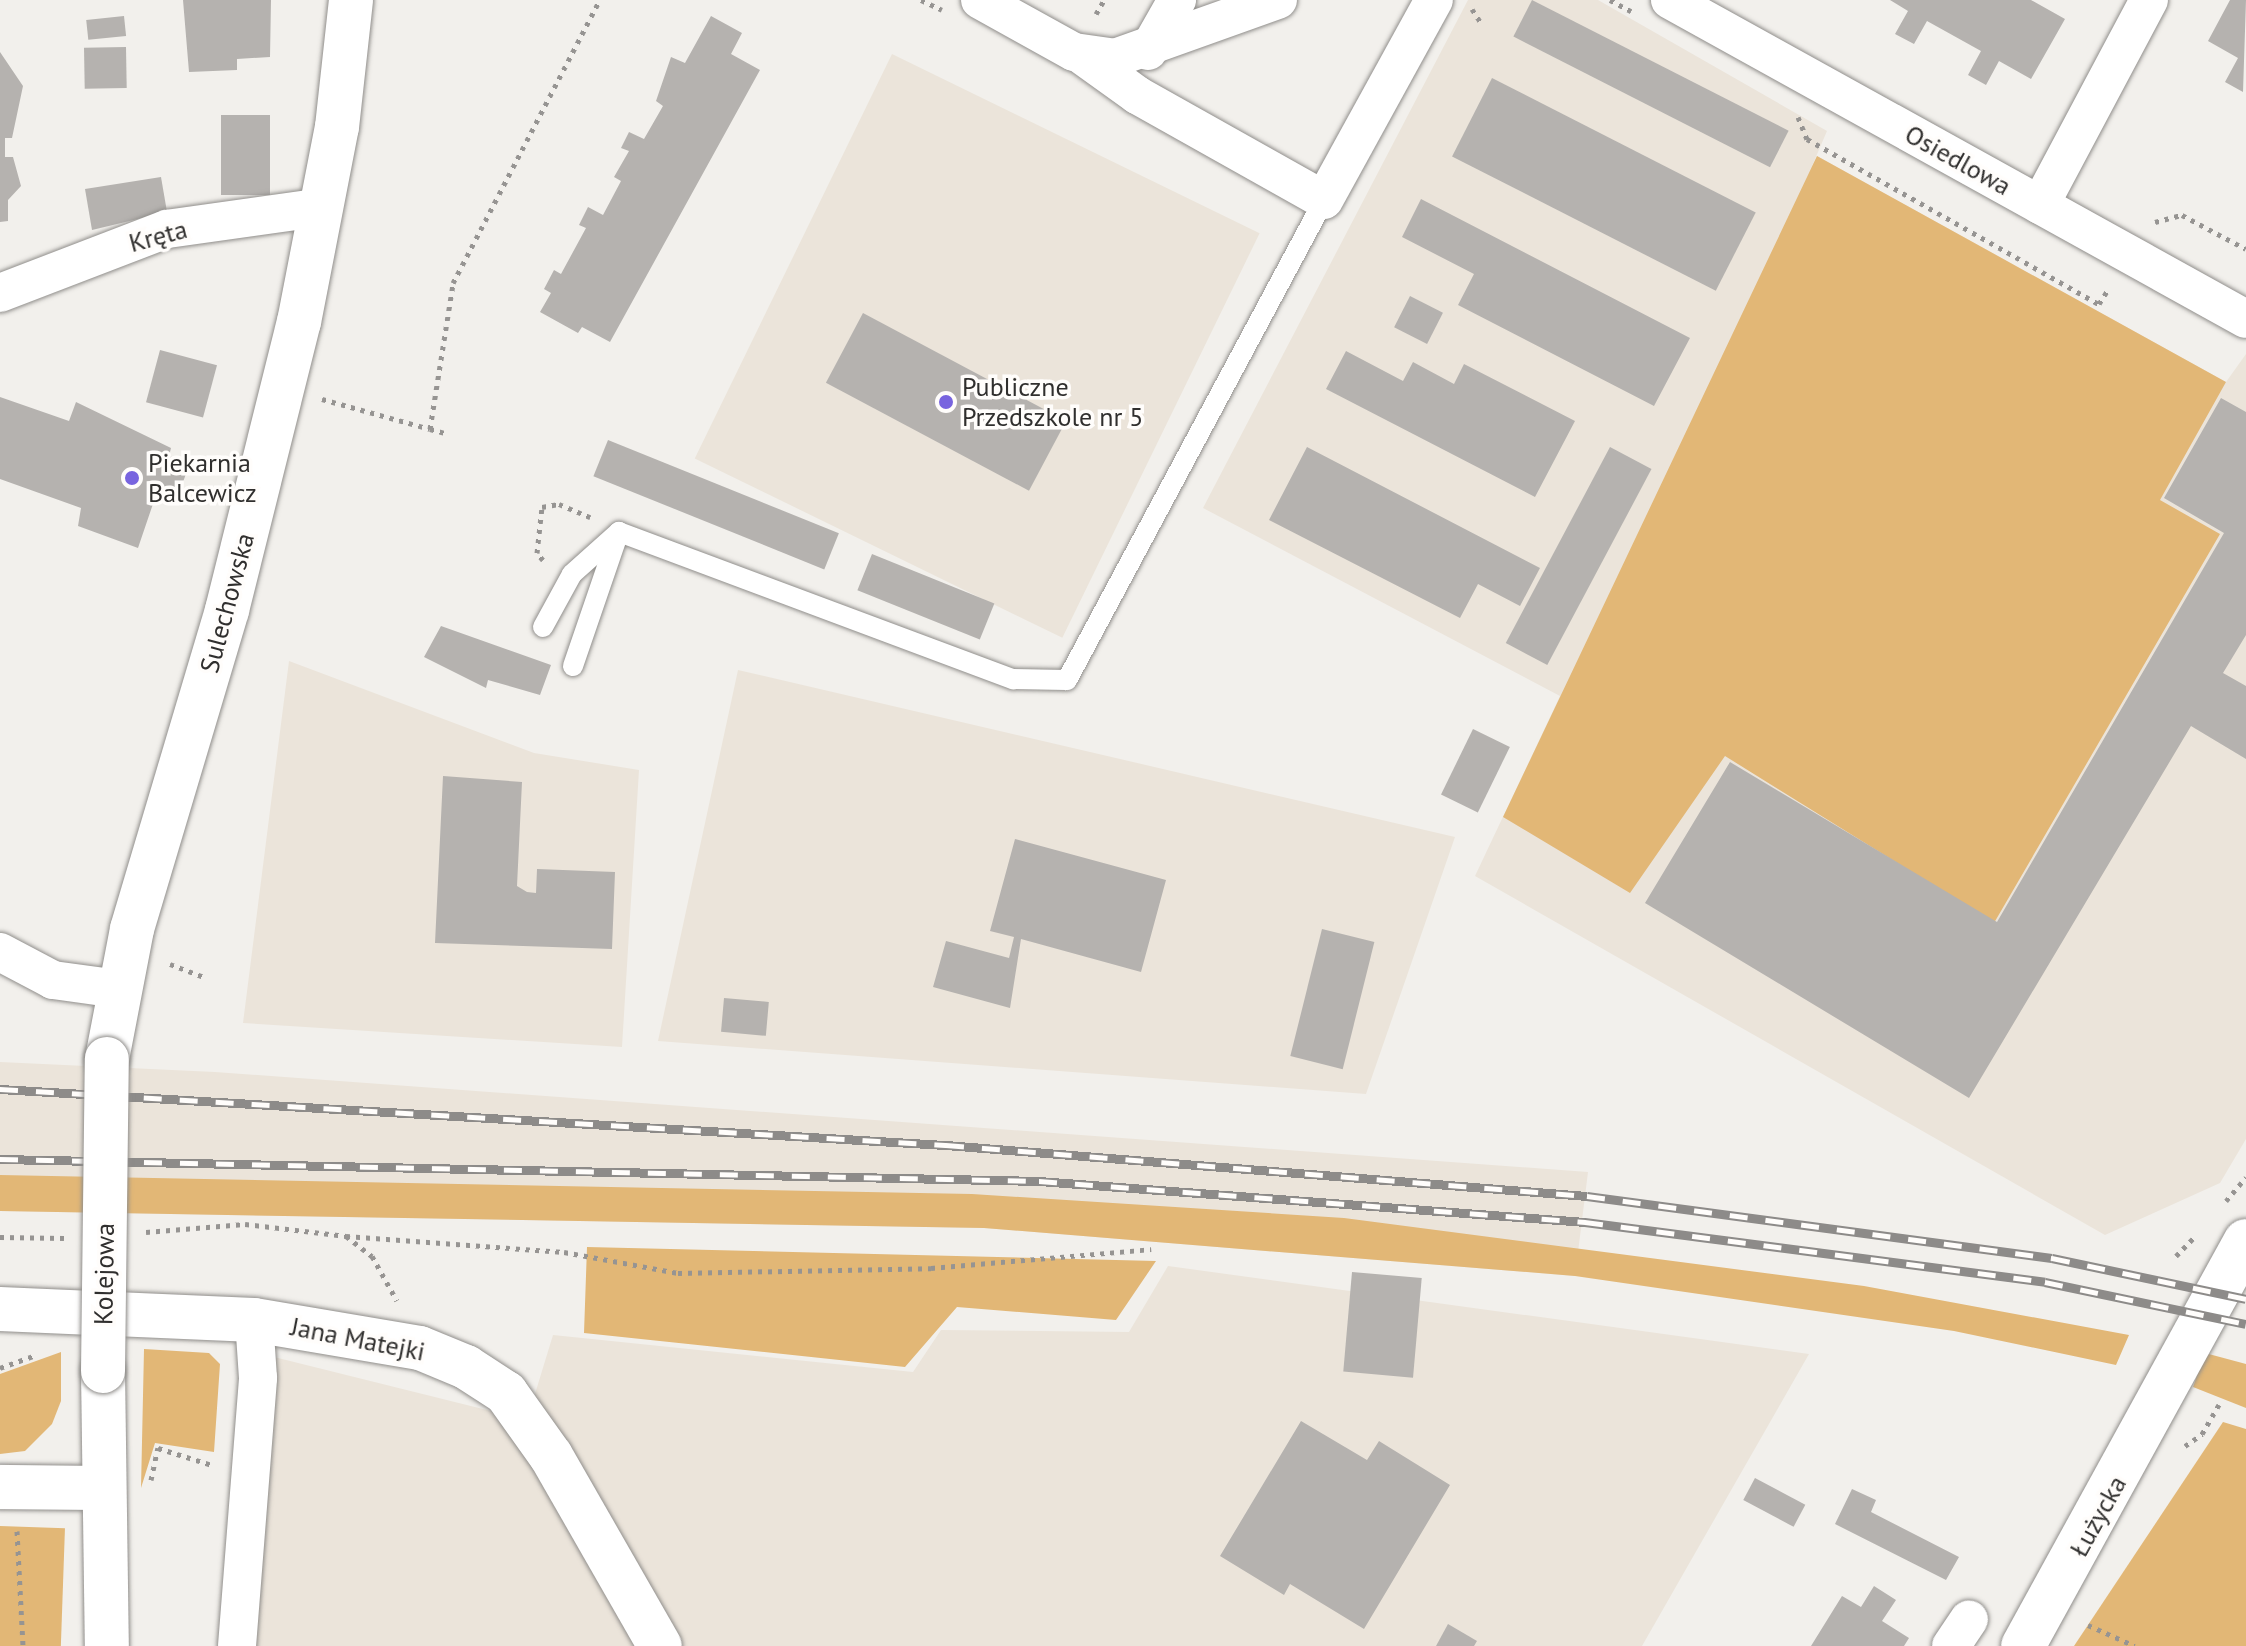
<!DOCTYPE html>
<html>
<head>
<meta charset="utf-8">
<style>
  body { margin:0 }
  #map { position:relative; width:2246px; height:1646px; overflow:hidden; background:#f2f0ec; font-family:"PT Sans",sans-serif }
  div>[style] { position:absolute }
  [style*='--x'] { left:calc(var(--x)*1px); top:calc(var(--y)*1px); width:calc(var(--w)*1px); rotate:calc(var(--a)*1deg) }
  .built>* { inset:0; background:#ebe4da; transform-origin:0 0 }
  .green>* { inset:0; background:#e2b776; transform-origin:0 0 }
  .building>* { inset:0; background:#b5b2af; transform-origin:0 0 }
  .path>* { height:5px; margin-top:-2.5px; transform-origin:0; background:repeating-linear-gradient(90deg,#969492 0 4px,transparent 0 10px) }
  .roads { filter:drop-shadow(0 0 2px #908e8b) drop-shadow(0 0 2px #908e8b) }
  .service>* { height:20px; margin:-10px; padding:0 10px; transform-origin:10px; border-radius:10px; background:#fff }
  .minor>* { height:38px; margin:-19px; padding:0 19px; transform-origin:19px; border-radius:19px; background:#fff }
  .tertiary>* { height:44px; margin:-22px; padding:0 22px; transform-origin:22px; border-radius:22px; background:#fff }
  .rail>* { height:9px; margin-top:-4.5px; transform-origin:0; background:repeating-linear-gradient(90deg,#fffdfb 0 18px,#8d8b89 0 36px); box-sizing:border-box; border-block:2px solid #8d8b89 }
  .bridges { filter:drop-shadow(0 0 2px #908e8b) drop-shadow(0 0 2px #908e8b) }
  .tertiary-bridge>* { height:44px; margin:-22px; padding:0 22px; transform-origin:22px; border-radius:22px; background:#fff }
  .dots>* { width:22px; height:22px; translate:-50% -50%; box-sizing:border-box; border:4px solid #fffdfb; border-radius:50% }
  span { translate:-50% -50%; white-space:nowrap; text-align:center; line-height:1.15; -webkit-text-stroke:7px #fffdfb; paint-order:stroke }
  .street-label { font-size:26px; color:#302f2e }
  .poi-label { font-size:26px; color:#302f2e }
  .left { translate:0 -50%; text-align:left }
</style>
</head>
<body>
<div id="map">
  <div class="built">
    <div style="clip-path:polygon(1468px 0,1598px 0,1827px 131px,1812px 166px,1817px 156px,2226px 382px,2246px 354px,2246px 1139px,2220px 1183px,2105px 1235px,1475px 876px,1560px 696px,1203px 508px)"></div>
    <div style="left:892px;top:54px;width:409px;height:450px;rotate:26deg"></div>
    <div style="clip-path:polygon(289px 661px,534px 753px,639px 770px,622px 1047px,243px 1023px)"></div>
    <div style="clip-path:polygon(738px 670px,1455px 837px,1366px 1094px,658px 1041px)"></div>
    <div style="clip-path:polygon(0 1062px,215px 1072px,1588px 1172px,1575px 1276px,984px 1228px,0 1211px)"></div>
    <div style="clip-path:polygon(1168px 1266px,1809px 1354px,1642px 1646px,253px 1646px,270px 1356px,527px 1420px,553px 1335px,913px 1372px,941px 1330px,1129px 1332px)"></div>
  </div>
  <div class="green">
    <div style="clip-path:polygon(1817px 156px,2226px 382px,2160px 500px,2220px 534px,1994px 923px,1725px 756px,1630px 893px,1503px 817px)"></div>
    <div style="clip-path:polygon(0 1175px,972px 1194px,1344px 1218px,1864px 1286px,2129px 1335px,2116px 1365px,1954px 1331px,1575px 1276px,984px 1228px,0 1211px)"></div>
    <div style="clip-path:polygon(587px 1247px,1156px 1261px,1116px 1320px,957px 1307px,905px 1367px,584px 1333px)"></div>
    <div style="clip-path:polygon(144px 1349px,209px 1353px,220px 1364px,214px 1452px,155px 1443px,141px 1488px)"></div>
    <div style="clip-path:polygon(61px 1352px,61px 1401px,52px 1424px,25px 1451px,0 1454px,0 1374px)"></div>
    <div style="clip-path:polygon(2205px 1353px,2246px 1364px,2246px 1408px,2193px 1387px)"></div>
    <div style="clip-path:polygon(2223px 1422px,2246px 1429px,2246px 1646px,2074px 1646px)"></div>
    <div style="left:0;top:1526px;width:65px;height:120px;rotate:2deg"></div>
  </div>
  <div class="building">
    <div style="clip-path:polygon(183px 0,271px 0,270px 57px,237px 59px,237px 70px,189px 72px)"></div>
    <div style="left:1532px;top:0;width:288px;height:41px;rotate:27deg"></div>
    <div style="clip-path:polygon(1890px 0,2031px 0,2065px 19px,2031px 79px,1999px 61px,1986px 85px,1968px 75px,1981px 51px,1927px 21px,1914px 44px,1895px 34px,1908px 11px)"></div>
    <div style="clip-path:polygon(2230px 0,2246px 0,2243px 92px,2225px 82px,2238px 58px,2208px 41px)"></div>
    <div style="left:124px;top:16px;width:20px;height:38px;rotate:84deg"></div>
    <div style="clip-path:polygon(711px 16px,742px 33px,731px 54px,760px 70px,610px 342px,582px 327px,578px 333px,540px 312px,551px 293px,544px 289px,554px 270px,561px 274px,586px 228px,579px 225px,588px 207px,603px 215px,621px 181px,614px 177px,629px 151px,621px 148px,629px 132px,644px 139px,663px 106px,656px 101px,671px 57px,685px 63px)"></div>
    <div style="left:126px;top:47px;width:41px;height:42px;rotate:89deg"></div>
    <div style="clip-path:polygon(0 52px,23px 86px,12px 138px,5px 138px,5px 157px,13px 157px,21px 186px,8px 200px,8px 221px,0 222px)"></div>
    <div style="left:1492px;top:78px;width:296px;height:88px;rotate:27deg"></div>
    <div style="left:221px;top:115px;width:49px;height:80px"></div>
    <div style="clip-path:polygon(161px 177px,167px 212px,92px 230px,85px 189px)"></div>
    <div style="clip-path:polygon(1421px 199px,1690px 338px,1654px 406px,1458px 305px,1474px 274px,1402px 237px)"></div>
    <div style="left:1410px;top:296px;width:37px;height:35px;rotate:27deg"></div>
    <div style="left:863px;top:313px;width:230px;height:79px;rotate:28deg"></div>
    <div style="left:160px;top:350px;width:59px;height:54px;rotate:15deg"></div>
    <div style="clip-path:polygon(1346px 351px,1403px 381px,1413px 362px,1454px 384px,1464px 364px,1575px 421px,1535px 497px,1326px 389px)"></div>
    <div style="clip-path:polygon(0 397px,69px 421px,76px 402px,171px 448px,169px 456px,190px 463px,176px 501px,156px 495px,138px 548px,78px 526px,81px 508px,0 479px)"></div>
    <div style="clip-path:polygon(2221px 398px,2246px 412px,2246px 635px,2223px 673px,2246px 686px,2246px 759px,2191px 726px,1969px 1098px,1645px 903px,1730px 762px,1997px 922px,2224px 533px,2164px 498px)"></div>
    <div style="left:608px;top:440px;width:249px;height:39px;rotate:22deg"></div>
    <div style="clip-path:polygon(1307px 447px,1540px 568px,1520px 606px,1478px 584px,1460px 618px,1269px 520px)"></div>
    <div style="left:1610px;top:447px;width:47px;height:222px;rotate:28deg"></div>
    <div style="left:872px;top:554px;width:132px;height:39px;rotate:22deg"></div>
    <div style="clip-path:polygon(441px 626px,551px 665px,540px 695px,488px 680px,486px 688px,424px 657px)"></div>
    <div style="left:1473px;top:729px;width:41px;height:73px;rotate:26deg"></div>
    <div style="clip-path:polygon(443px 776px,522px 782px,517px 886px,527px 892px,536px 893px,537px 869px,615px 872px,612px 949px,435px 943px)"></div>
    <div style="clip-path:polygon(1015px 839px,1166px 880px,1141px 972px,1021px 939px,1010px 1008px,933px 987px,946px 941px,1009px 958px,1014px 937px,990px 931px)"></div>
    <div style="left:1322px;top:929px;width:54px;height:131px;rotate:14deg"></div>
    <div style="left:724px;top:998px;width:45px;height:34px;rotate:5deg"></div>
    <div style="left:1352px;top:1272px;width:70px;height:100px;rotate:5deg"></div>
    <div style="clip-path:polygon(1301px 1421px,1367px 1460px,1379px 1441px,1450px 1485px,1364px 1629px,1290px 1584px,1284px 1595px,1220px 1556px)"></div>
    <div style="left:1755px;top:1478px;width:57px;height:25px;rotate:28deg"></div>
    <div style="clip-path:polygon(1852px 1489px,1876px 1500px,1871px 1512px,1959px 1557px,1946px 1580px,1835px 1524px)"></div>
    <div style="clip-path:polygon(1874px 1586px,1896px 1600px,1882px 1621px,1909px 1638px,1904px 1646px,1811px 1646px,1842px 1596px,1861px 1607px)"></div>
    <div style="clip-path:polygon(1448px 1624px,1477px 1641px,1474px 1646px,1436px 1646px)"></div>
  </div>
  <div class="path">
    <div style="--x:921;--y:0;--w:23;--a:25"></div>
    <div style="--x:1610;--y:0;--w:24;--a:28"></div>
    <div style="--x:1472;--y:9;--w:17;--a:57"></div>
    <div style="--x:1096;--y:14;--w:16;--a:-60"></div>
    <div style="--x:1798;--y:117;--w:24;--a:68"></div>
    <div style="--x:1807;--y:139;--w:335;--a:29.5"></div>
    <div style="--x:2099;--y:304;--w:19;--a:-58"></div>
    <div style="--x:2155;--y:222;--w:28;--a:-15"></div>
    <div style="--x:2182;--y:215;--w:72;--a:28"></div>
    <div style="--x:322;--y:399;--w:112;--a:15.5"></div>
    <div style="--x:430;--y:429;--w:148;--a:-81"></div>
    <div style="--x:453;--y:283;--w:319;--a:-62.6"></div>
    <div style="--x:430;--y:429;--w:16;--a:15"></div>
    <div style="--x:543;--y:560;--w:9;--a:-131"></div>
    <div style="--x:537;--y:553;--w:46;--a:-83.8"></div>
    <div style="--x:542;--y:507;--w:17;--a:-10"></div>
    <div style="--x:559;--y:504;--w:34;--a:23"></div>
    <div style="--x:170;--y:964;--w:36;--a:21"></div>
    <div style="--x:2226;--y:1201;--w:31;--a:-50"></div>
    <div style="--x:146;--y:1232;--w:99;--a:-4.6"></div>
    <div style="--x:245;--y:1224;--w:102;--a:6.8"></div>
    <div style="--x:346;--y:1236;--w:33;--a:38"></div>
    <div style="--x:372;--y:1256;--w:51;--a:60.9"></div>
    <div style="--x:346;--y:1236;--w:219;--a:4.2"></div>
    <div style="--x:564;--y:1252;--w:116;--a:10.4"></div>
    <div style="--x:678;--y:1273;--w:253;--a:-1.1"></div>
    <div style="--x:931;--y:1268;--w:221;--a:-4.9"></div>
    <div style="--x:0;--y:1237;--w:64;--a:0.9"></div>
    <div style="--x:2176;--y:1256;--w:29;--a:-46"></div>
    <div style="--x:0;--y:1368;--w:35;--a:-20"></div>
    <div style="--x:2185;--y:1446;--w:21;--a:-35"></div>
    <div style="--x:2202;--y:1434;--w:34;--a:-60"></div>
    <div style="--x:151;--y:1480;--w:33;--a:-78"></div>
    <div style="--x:158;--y:1448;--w:57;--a:17.5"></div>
    <div style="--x:17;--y:1531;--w:115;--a:87"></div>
    <div style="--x:2088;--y:1625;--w:51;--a:24.1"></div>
  </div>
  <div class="roads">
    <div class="service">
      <div style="--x:543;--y:627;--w:60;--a:-61.3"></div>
      <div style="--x:572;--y:574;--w:63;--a:-41.8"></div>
      <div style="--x:619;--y:532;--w:421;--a:20.5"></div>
      <div style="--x:1013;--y:679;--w:54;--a:1.1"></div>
      <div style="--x:1067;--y:680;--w:544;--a:-61.83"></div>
      <div style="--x:573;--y:666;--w:142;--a:-71.1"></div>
    </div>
    <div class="minor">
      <div style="--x:980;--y:0;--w:107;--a:29"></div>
      <div style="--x:1074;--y:52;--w:41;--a:8.3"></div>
      <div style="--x:1115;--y:58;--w:173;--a:-19.6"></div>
      <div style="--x:1670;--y:0;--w:658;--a:28.98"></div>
      <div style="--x:1148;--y:51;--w:59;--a:-60.4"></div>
      <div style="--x:1083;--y:56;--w:67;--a:35.8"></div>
      <div style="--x:1137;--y:95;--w:214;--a:29.3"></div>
      <div style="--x:1324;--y:200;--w:228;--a:-61.2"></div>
      <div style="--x:2040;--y:205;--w:232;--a:-62"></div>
      <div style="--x:0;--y:293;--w:179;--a:-21"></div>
      <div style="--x:167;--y:229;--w:158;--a:-8"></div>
      <div style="--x:0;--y:952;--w:60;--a:27.8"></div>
      <div style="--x:53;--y:980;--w:67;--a:7.8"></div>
      <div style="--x:237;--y:1646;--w:269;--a:-85.5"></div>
      <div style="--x:258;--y:1378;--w:58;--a:-93.9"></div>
      <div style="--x:1951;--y:1646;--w:32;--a:-56"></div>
    </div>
    <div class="tertiary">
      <div style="--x:107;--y:1059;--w:132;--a:-79.1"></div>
      <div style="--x:132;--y:929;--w:333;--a:-73.4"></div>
      <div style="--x:227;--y:610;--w:297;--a:-76"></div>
      <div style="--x:299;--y:322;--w:199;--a:-79"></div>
      <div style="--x:337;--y:127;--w:128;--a:-83.7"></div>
      <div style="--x:0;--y:1309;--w:254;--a:2.5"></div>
      <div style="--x:254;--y:1320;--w:168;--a:9.6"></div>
      <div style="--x:420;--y:1348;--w:50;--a:22.4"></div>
      <div style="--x:466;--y:1367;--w:48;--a:33"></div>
      <div style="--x:506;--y:1393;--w:77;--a:54.5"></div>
      <div style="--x:551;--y:1456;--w:219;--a:60.2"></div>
      <div style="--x:103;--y:1371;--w:275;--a:89.2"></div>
      <div style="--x:0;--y:1487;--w:104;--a:0.6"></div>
      <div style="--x:2023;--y:1646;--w:462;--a:-61.2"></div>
    </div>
  </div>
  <div class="rail">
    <div style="--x:0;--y:1089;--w:948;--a:3.39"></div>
    <div style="--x:946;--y:1145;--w:643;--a:4.55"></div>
    <div style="--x:1587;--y:1196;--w:469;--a:7.6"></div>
    <div style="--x:2052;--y:1258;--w:198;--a:11.9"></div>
    <div style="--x:0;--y:1159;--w:1039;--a:1.21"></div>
    <div style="--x:1039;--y:1181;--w:548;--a:4.29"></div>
    <div style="--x:1585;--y:1222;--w:464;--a:7.4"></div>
    <div style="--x:2045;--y:1282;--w:205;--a:11.8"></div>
  </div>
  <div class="bridges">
    <div class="tertiary-bridge">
      <div style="--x:103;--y:1371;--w:312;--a:-89.3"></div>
    </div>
  </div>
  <div class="dots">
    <div style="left:946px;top:402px;background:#7864df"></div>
    <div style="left:132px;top:478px;background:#7864df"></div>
  </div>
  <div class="street-label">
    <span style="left:1958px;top:160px;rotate:29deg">Osiedlowa</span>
    <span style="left:158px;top:236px;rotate:-15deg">Kręta</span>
    <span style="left:227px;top:603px;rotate:-75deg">Sulechowska</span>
    <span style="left:104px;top:1274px;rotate:-89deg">Kolejowa</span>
    <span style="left:358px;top:1339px;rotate:11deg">Jana Matejki</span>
    <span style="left:2098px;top:1516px;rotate:-61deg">Łużycka</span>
  </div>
  <div class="poi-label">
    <span class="left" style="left:962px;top:402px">Publiczne<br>Przedszkole nr 5</span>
    <span class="left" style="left:148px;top:478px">Piekarnia<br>Balcewicz</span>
  </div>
</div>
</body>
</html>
